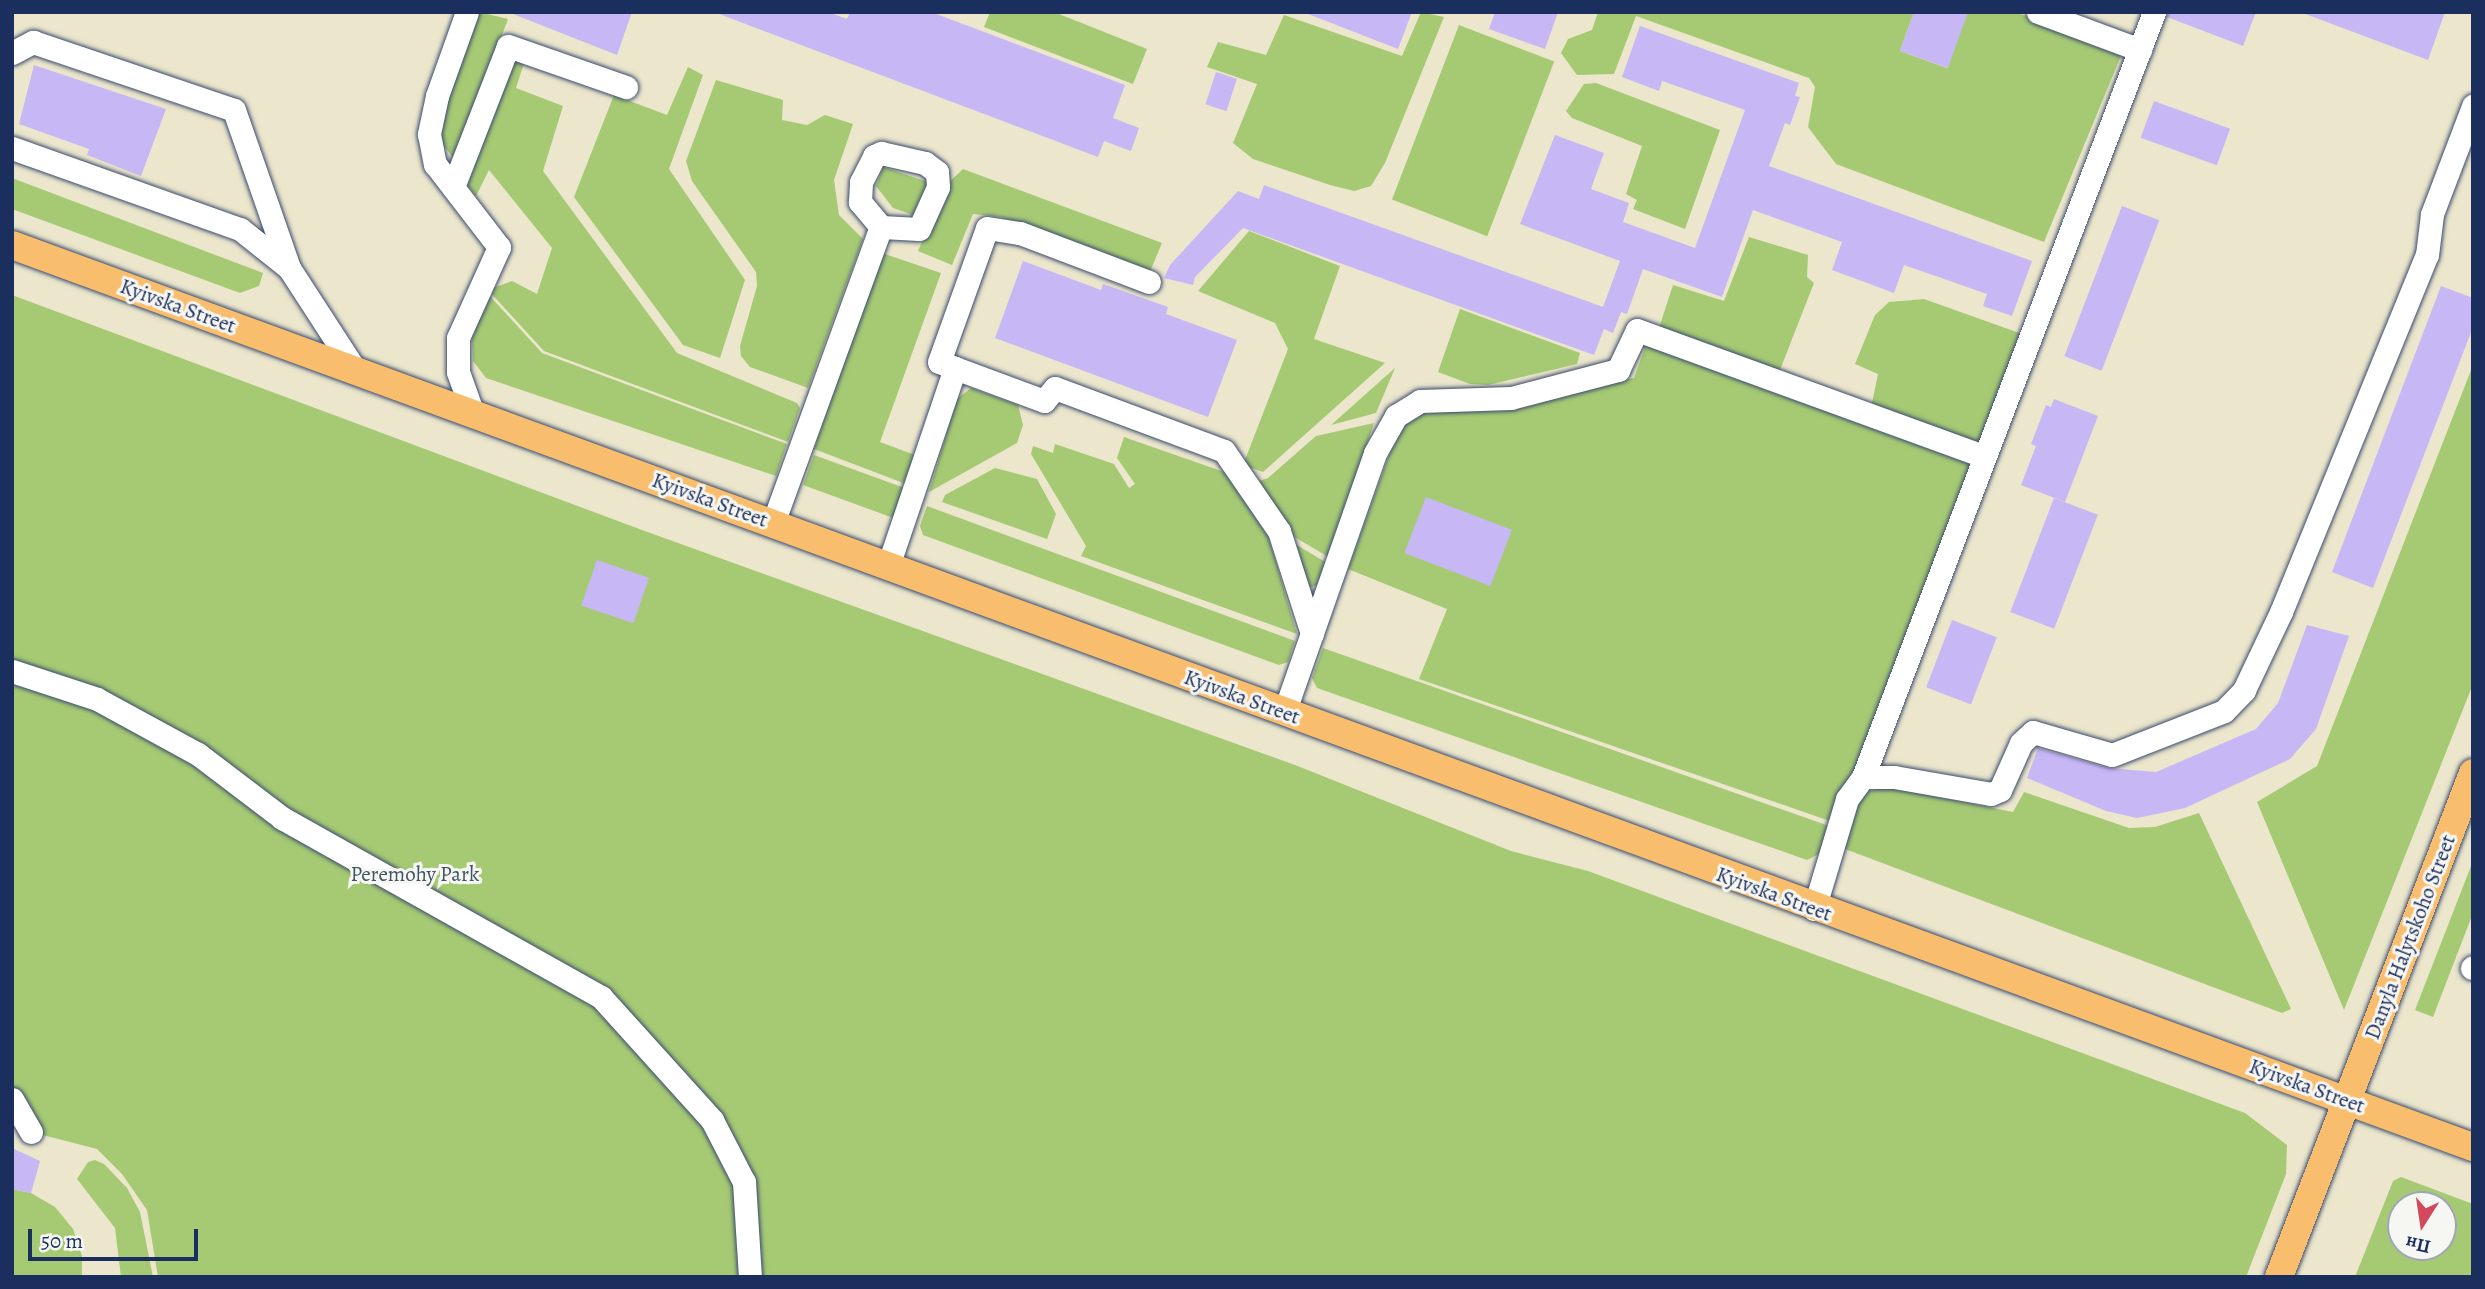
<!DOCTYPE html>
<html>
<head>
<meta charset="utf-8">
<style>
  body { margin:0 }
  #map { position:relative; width:2485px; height:1289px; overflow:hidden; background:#ebe6cc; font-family:Alegreya,serif }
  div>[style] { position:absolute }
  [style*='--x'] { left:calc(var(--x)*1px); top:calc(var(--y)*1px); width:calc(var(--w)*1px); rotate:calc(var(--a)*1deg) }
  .green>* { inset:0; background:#a6ca74; transform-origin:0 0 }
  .building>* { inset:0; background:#c8b7f5; transform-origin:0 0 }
  .roads { filter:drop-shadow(0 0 2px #3a4a6e) drop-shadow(0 0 2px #3a4a6e) }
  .minor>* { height:23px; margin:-11.5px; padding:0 11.5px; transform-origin:11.5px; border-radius:11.5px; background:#fff }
  .major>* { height:28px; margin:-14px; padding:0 14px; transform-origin:14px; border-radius:14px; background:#f9be6d }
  span { translate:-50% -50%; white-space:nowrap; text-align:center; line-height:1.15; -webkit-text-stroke:6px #f6f6f2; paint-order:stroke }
  .street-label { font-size:21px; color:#1b2f5e }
  .park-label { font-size:21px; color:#3e5664 }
  .frame { position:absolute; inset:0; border:14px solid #1b2f5e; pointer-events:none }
  .north { position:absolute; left:2387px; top:1191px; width:70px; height:70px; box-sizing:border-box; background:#f6f6f2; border:2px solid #9ea6b7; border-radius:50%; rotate:192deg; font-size:19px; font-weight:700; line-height:28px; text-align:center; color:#1b2f5e }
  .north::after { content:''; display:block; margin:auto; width:24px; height:32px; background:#d1495b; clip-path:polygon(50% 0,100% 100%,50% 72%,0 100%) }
  .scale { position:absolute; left:28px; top:1229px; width:170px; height:32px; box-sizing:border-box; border:4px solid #1b2f5e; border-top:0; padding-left:9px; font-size:21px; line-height:24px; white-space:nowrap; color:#1b2f5e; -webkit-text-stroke:5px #f6f6f2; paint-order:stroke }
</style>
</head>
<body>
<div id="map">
  <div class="green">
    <div style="clip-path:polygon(479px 12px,508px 19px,455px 160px,440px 141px,440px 115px)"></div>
    <div style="clip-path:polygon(990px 12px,1054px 12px,1147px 49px,1133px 84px,984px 27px)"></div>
    <div style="clip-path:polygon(1421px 12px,1444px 17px,1385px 163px,1371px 186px,1354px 191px,1330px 185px,1253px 159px,1233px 143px,1257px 84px,1207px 67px,1218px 42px,1266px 55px,1284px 15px,1402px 56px)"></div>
    <div style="clip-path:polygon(1598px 12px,1914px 12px,1900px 51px,1947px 68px,1966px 12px,2015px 12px,2123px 51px,2044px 242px,1836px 164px,1808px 127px,1815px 87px,1809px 78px,1636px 16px,1614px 74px,1577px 75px,1561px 53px,1568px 39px,1592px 30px)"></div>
    <div style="left:1459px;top:25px;width:102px;height:187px;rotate:21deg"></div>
    <div style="clip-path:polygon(515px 60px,524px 63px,516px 88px,563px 106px,543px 171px,677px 353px,797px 403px,800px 408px,788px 442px,544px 351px,488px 290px,512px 281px,537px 294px,552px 248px,489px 170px,476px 196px,468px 186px,469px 169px,507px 71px)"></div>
    <div style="clip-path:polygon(688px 67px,703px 75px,669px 169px,745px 280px,720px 358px,683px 345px,574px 197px,614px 95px,667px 115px)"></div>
    <div style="clip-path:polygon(716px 80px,783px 100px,782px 120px,807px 125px,825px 115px,853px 124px,834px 180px,839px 215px,863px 239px,808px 388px,750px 367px,741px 356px,740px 346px,757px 286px,756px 272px,692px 181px,686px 161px)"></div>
    <div style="clip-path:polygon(1596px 83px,1720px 130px,1685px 229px,1633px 209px,1637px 200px,1626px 194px,1642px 146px,1572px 118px,1566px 111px,1584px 84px)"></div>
    <div style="clip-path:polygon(883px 167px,931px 183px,919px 217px,893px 208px,876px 186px)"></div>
    <div style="clip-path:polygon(963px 169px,1162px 243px,1149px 274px,1001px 217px,973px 214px,952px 265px,918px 251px,948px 183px)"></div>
    <div style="clip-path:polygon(12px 178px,263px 273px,259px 286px,240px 293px,12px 209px)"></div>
    <div style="clip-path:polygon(1249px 231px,1340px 266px,1314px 339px,1385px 363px,1263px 472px,1243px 465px,1288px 349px,1275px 323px,1198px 291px)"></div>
    <div style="clip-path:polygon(1749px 237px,1808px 255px,1807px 277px,1814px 283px,1778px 375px,1658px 331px,1673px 285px,1724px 301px)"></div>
    <div style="clip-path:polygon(882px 253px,941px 273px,880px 442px,915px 455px,906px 484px,814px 449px)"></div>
    <div style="clip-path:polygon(488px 294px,542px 353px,787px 444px,776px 476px,486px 378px,473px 361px,472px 334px)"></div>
    <div style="clip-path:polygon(12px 295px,642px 530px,1295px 765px,1511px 851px,1588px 871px,2245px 1113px,2287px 1145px,2286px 1174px,2246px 1277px,158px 1277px,147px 1210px,122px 1174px,97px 1149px,31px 1132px,12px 1099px)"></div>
    <div style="clip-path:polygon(1924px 299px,2025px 335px,1981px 446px,1871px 408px,1878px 374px,1855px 364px,1875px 315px,1889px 302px)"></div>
    <div style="clip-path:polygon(1460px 309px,1580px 353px,1577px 364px,1488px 385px,1470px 384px,1438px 372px)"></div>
    <div style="clip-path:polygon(1649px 337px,1977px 459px,1858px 776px,1830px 821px,1419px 679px,1447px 609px,1348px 569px,1395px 439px,1410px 418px,1430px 410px,1634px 378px)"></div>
    <div style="clip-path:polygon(2473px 365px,2473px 684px,2344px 1010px,2257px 802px,2317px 766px)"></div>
    <div style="clip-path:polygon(1395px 368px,1376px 413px,1331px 425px)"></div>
    <div style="clip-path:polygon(971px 388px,1018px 405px,1023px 425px,1017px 443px,929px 492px,957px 399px)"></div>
    <div style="clip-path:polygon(1374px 423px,1330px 558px,1281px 529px,1253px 483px,1268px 478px,1316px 436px)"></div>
    <div style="clip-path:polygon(1124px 437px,1227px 473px,1268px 535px,1297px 634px,1081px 556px,1086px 546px,1031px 454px,1033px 446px,1053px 453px,1055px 444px,1114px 464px,1129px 488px,1135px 484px,1117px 458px)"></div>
    <div style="left:814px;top:455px;width:97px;height:32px;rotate:20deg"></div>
    <div style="clip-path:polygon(995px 468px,1037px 479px,1056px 514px,1047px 539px,942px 502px,945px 495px)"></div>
    <div style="clip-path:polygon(927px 506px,1295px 641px,1288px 662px,1279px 665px,923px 535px,920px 526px)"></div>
    <div style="clip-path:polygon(1290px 541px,1327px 563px,1319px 585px,1307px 588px)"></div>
    <div style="clip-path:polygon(1323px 648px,1829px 826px,1819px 854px,1807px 860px,1317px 688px,1312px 678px)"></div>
    <div style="clip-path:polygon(1889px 787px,2013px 812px,2024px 792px,2129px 828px,2155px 827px,2199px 813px,2291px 1009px,2282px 1013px,1845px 849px,1857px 804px,1869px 791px)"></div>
    <div style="clip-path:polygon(2473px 861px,2473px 913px,2433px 1017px,2415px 1010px)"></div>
    <div style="clip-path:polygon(95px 1160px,104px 1164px,127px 1188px,140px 1212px,153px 1277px,121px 1277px,115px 1228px,77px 1179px,88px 1162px)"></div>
    <div style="clip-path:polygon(evenodd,2401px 1177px,2473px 1204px,2473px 1277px,2355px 1277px,2393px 1181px,2401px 1177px,2401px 1205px,2443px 1205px,2443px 1247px,2401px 1247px,2401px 1205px)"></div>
    <div style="clip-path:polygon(12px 1189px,31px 1193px,55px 1207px,73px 1229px,82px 1256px,82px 1277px,12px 1277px)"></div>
  </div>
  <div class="building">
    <div style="clip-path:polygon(508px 12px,632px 12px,617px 55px)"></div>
    <div style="clip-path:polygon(714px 12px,828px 12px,847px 19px,850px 12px,931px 12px,1125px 85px,1113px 118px,1139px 128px,1131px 151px,1104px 141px,1098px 157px)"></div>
    <div style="clip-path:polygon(1303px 12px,1412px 12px,1398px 49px)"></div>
    <div style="clip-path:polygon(1495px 12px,1558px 12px,1545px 49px,1489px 29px)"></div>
    <div style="clip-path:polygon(1914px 12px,1968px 12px,1948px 68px,1900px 51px)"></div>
    <div style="clip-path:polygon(2168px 12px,2256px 12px,2243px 46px,2167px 17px)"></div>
    <div style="clip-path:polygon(2300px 12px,2445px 12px,2428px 60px)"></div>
    <div style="clip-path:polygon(1640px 26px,1799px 83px,1795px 96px,1800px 97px,1790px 125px,1785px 123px,1769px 166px,2032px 261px,2012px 316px,1983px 306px,1987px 294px,1904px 265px,1894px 293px,1832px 270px,1842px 242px,1753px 210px,1722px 297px,1643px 269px,1627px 314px,1621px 312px,1613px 333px,1604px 329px,1594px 355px,1243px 228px,1195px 277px,1193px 285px,1164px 278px,1170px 265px,1238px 191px,1259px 199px,1264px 185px,1603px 307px,1620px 261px,1520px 224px,1555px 135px,1604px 153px,1591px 189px,1629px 203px,1623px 222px,1695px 248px,1745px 110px,1662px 81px,1659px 91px,1622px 77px)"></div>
    <div style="clip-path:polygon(34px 65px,166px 109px,141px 176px,87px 155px,89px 149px,19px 124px)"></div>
    <div style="left:1216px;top:72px;width:22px;height:34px;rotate:18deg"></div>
    <div style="left:2154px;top:101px;width:81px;height:39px;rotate:20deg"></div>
    <div style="left:2122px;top:206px;width:40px;height:161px;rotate:21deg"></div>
    <div style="clip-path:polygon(1023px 261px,1101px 290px,1103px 284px,1168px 307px,1166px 314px,1237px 340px,1208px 417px,995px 338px)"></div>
    <div style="clip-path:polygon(2441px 286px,2473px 298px,2473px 327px,2373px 588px,2332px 572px)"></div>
    <div style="clip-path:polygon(2054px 399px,2098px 416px,2065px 502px,2021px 485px,2036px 446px,2031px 444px,2046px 405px,2051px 407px)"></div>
    <div style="left:1426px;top:497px;width:92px;height:60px;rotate:21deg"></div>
    <div style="left:2054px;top:498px;width:47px;height:122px;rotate:21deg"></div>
    <div style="left:597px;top:560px;width:55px;height:48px;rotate:19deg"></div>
    <div style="left:1952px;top:620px;width:48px;height:72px;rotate:21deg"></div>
    <div style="clip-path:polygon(2307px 625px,2349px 636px,2316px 729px,2290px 759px,2185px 808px,2137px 818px,2106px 811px,2027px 778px,2038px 748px,2108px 768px,2156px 772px,2256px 729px,2278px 703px)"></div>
    <div style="clip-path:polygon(12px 1148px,40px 1161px,31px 1193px,12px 1189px)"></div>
  </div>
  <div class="roads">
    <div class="minor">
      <div style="--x:467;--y:12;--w:89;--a:109.7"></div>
      <div style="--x:437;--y:96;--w:39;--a:102"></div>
      <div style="--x:429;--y:134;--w:31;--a:79"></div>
      <div style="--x:435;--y:164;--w:105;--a:52.4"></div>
      <div style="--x:499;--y:247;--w:100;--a:114.3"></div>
      <div style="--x:458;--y:338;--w:34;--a:90"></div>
      <div style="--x:458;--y:372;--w:45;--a:70.3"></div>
      <div style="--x:2038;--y:12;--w:109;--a:20.4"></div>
      <div style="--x:12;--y:53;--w:24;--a:-28"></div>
      <div style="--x:33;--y:42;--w:212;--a:18.7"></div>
      <div style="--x:234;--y:110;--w:167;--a:70.8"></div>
      <div style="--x:12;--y:148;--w:242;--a:19.6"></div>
      <div style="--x:240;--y:229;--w:63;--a:38.5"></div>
      <div style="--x:289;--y:268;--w:123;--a:57"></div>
      <div style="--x:453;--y:187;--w:151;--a:-68.7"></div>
      <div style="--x:508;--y:46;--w:125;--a:19.2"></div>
      <div style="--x:955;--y:368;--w:17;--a:-159"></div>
      <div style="--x:939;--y:362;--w:142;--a:-70.3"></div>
      <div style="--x:987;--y:228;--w:33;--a:9"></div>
      <div style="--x:1020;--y:233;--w:138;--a:20.8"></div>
      <div style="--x:773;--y:523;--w:315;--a:-70"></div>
      <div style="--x:881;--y:227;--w:33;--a:-130"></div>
      <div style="--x:860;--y:202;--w:20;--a:-87"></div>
      <div style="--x:861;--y:182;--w:29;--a:-63"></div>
      <div style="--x:874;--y:156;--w:8;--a:-23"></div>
      <div style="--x:881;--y:153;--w:45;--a:12.8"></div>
      <div style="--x:925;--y:163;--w:15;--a:37"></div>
      <div style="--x:937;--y:172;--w:15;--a:86"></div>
      <div style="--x:938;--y:187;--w:46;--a:114.3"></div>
      <div style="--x:919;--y:229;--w:38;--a:-177"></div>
      <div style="--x:888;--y:566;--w:209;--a:-71.3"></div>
      <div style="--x:955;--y:368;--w:95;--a:20.3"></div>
      <div style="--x:1044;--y:401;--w:17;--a:-50"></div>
      <div style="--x:1055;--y:388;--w:180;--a:20.4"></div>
      <div style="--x:1224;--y:451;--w:97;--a:55.5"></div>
      <div style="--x:1279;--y:531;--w:108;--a:72.2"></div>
      <div style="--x:12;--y:671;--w:89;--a:18.2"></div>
      <div style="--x:97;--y:699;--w:115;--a:28.6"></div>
      <div style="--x:198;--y:754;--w:106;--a:37.3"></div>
      <div style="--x:282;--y:818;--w:366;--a:29.3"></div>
      <div style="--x:601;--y:997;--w:166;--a:47.9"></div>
      <div style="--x:712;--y:1120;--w:70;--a:62.7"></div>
      <div style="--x:744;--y:1182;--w:95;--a:86.4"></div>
      <div style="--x:1284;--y:713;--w:275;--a:-70.7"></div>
      <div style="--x:1375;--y:453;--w:43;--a:-60.4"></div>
      <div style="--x:1396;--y:416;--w:28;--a:-32"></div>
      <div style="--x:1420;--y:401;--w:91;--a:-1.9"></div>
      <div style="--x:1511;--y:398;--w:111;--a:-14.7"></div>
      <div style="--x:1618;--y:370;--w:44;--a:-64.6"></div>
      <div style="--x:1637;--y:330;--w:370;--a:20"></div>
      <div style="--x:1863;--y:777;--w:818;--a:-69.17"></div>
      <div style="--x:1814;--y:909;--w:115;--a:-73.3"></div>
      <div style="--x:1847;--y:799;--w:27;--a:-54"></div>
      <div style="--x:1863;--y:777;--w:31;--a:0"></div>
      <div style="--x:1894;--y:777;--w:98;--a:9.9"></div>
      <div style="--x:1991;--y:794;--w:10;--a:-24"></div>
      <div style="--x:2000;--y:790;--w:51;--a:-65.9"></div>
      <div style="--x:2021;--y:743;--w:16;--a:-43"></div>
      <div style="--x:2033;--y:732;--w:82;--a:16.2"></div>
      <div style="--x:2112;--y:755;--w:120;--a:-21.4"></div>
      <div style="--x:2224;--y:711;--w:29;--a:-46"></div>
      <div style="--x:2244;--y:690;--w:86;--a:-64.6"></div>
      <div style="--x:2281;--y:612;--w:386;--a:-67.8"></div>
      <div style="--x:2427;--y:255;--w:41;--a:-83"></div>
      <div style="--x:2432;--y:214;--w:116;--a:-69.2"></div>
      <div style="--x:2472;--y:968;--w:1;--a:-45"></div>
      <div style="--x:12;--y:1099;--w:38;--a:60"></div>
    </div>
    <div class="major">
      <div style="--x:12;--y:245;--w:2621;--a:20.13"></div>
      <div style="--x:2279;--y:1277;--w:540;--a:-68.95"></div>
    </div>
  </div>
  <div class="street-label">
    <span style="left:178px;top:306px;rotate:20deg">Kyivska Street</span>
    <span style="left:710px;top:500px;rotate:20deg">Kyivska Street</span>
    <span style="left:1242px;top:697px;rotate:20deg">Kyivska Street</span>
    <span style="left:1774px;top:894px;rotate:20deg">Kyivska Street</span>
    <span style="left:2410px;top:937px;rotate:-69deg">Danyla Halytskoho Street</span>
    <span style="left:2307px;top:1086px;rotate:20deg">Kyivska Street</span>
  </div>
  <div class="park-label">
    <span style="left:415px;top:874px">Peremohy Park</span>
  </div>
  <div class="frame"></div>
  <div class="north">Пн</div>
  <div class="scale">50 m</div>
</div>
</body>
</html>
